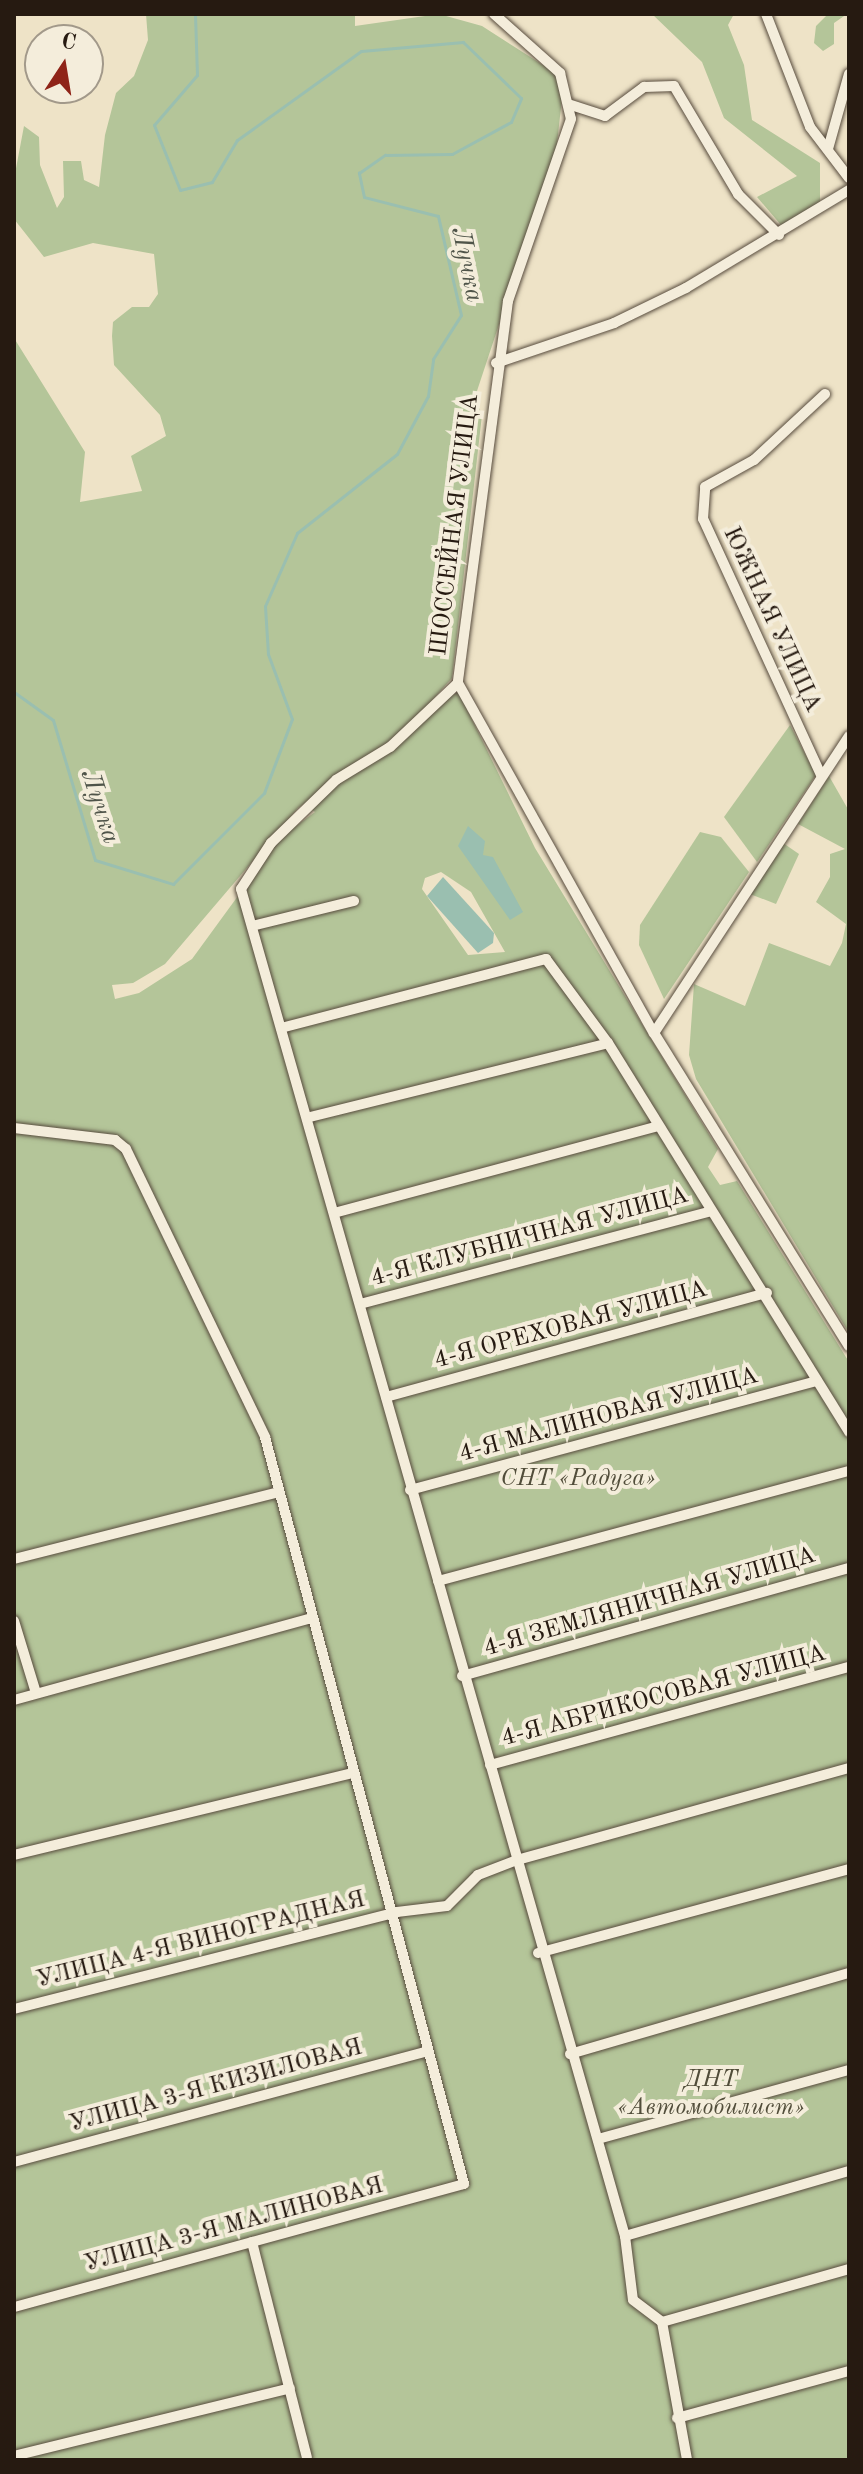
<!DOCTYPE html>
<html>
<head>
<meta charset="utf-8">
<style>
  body { margin:0 }
  #map { position:relative; width:863px; height:2474px; overflow:hidden; background:#eee3c7; font-family:"Old Standard TT",serif }
  div>[style] { position:absolute }
  [style*='--x'] { left:calc(var(--x)*1px); top:calc(var(--y)*1px); width:calc(var(--w)*1px); rotate:calc(var(--a)*1deg) }
  .green>* { inset:0; background:#b4c599 }
  .water>* { inset:0; background:#9abfb0 }
  .stream>* { height:3px; margin:-1.5px; padding:0 1.5px; transform-origin:1.5px; border-radius:1.5px; background:#9abfb0 }
  .roads { filter:drop-shadow(0 0 2px #584c3e) drop-shadow(0 0 2px #584c3e) }
  .minor>* { height:10px; margin:-5px; padding:0 5px; transform-origin:5px; border-radius:5px; background:#f4eddb }
  span { translate:-50% -50%; white-space:nowrap; text-align:center; line-height:1.15; -webkit-text-stroke:8px #f4eddb; paint-order:stroke }
  .street-label { font-size:24px; color:#261a11 }
  .park-label { font-size:24px; color:#514d3a; font-style:italic }
  .water-label { font-size:26px; color:#4f5449; font-style:italic }
  .frame { position:absolute; inset:0; border:16px solid #261a11; pointer-events:none }
  .north { position:absolute; left:24px; top:24px; width:80px; height:80px; box-sizing:border-box; background:#f4eddb; border:2px solid #a2998a; border-radius:50%; rotate:12deg; font-size:22px; font-weight:700; line-height:32px; text-align:center; color:#261a11 }
  .north::after { content:''; display:block; margin:auto; width:28px; height:36px; background:#8f2418; clip-path:polygon(50% 0,100% 100%,50% 72%,0 100%) }
</style>
</head>
<body>
<div id="map">
  <div class="green">
    <div style="clip-path:polygon(evenodd,146px 14px,355px 14px,355px 26px,439px 14px,482px 26px,557px 74px,563px 90px,556px 152px,475px 397px,482px 415px,452px 678px,408px 727px,298px 808px,165px 964px,133px 983px,112px 985px,115px 999px,139px 993px,192px 959px,281px 837px,315px 812px,311px 809px,345px 777px,458px 691px,535px 848px,718px 1149px,708px 1167px,720px 1185px,737px 1181px,849px 1362px,849px 2460px,14px 2460px,14px 338px,85px 452px,80px 502px,142px 491px,131px 456px,166px 436px,160px 415px,114px 365px,112px 336px,113px 322px,132px 307px,149px 307px,158px 294px,154px 254px,93px 243px,44px 257px,14px 219px,14px 179px,24px 126px,39px 137px,40px 165px,57px 208px,64px 197px,63px 161px,81px 161px,84px 180px,99px 187px,105px 135px,116px 93px,134px 76px,148px 40px,146px 14px,441px 872px,471px 892px,505px 952px,468px 955px,422px 889px,425px 878px,441px 872px)"></div>
    <div style="clip-path:polygon(652px 14px,734px 14px,728px 25px,744px 65px,752px 120px,820px 163px,820px 205px,781px 225px,757px 197px,797px 176px,724px 118px,702px 62px)"></div>
    <div style="clip-path:polygon(828px 14px,847px 14px,834px 23px,834px 44px,823px 51px,814px 43px,816px 26px)"></div>
    <div style="clip-path:polygon(790px 725px,816px 775px,757px 862px,724px 817px)"></div>
    <div style="clip-path:polygon(829px 776px,849px 811px,849px 1333px,696px 1079px,689px 1055px,694px 984px,745px 1006px,769px 943px,830px 966px,842px 943px,846px 924px,816px 902px,830px 877px,830px 854px,845px 849px,798px 824px)"></div>
    <div style="clip-path:polygon(700px 832px,721px 837px,749px 872px,664px 999px,639px 945px,640px 925px)"></div>
    <div style="clip-path:polygon(783px 843px,799px 854px,776px 904px,750px 894px)"></div>
  </div>
  <div class="water">
    <div style="clip-path:polygon(468px 826px,485px 841px,483px 855px,493px 857px,523px 912px,510px 920px,458px 846px)"></div>
    <div style="clip-path:polygon(443px 877px,494px 933px,493px 943px,478px 953px,427px 896px)"></div>
  </div>
  <div class="stream">
    <div style="--x:14;--y:692;--w:48;--a:35.7"></div>
    <div style="--x:53;--y:720;--w:146;--a:73.3"></div>
    <div style="--x:95;--y:860;--w:82;--a:17.1"></div>
    <div style="--x:173;--y:884;--w:129;--a:-45"></div>
    <div style="--x:264;--y:793;--w:79;--a:-69.3"></div>
    <div style="--x:292;--y:719;--w:69;--a:-110.3"></div>
    <div style="--x:268;--y:654;--w:48;--a:-93.6"></div>
    <div style="--x:265;--y:606;--w:80;--a:-66.3"></div>
    <div style="--x:297;--y:533;--w:127;--a:-38.3"></div>
    <div style="--x:397;--y:454;--w:66;--a:-61.9"></div>
    <div style="--x:428;--y:396;--w:37;--a:-82"></div>
    <div style="--x:433;--y:359;--w:52;--a:-57.5"></div>
    <div style="--x:461;--y:315;--w:102;--a:-103.1"></div>
    <div style="--x:438;--y:216;--w:76;--a:-165.6"></div>
    <div style="--x:364;--y:197;--w:25;--a:-102"></div>
    <div style="--x:359;--y:173;--w:32;--a:-35"></div>
    <div style="--x:385;--y:155;--w:67;--a:-0.9"></div>
    <div style="--x:452;--y:154;--w:67;--a:-28.5"></div>
    <div style="--x:511;--y:122;--w:26;--a:-67"></div>
    <div style="--x:521;--y:98;--w:81;--a:-136"></div>
    <div style="--x:463;--y:42;--w:102;--a:175"></div>
    <div style="--x:361;--y:51;--w:153;--a:144.3"></div>
    <div style="--x:237;--y:140;--w:49;--a:120.8"></div>
    <div style="--x:212;--y:182;--w:33;--a:166"></div>
    <div style="--x:180;--y:190;--w:70;--a:-111.8"></div>
    <div style="--x:154;--y:125;--w:66;--a:-49.3"></div>
    <div style="--x:197;--y:75;--w:61;--a:-91.9"></div>
  </div>
  <div class="roads">
    <div class="minor">
      <div style="--x:494;--y:14;--w:89;--a:41.8"></div>
      <div style="--x:560;--y:73;--w:47;--a:76.6"></div>
      <div style="--x:571;--y:119;--w:193;--a:109.1"></div>
      <div style="--x:508;--y:301;--w:385;--a:97.5"></div>
      <div style="--x:458;--y:683;--w:401;--a:60.8"></div>
      <div style="--x:654;--y:1033;--w:369;--a:58.1"></div>
      <div style="--x:766;--y:14;--w:121;--a:68.7"></div>
      <div style="--x:810;--y:127;--w:64;--a:52.6"></div>
      <div style="--x:568;--y:104;--w:39;--a:18"></div>
      <div style="--x:605;--y:116;--w:49;--a:-36.6"></div>
      <div style="--x:644;--y:87;--w:30;--a:-2"></div>
      <div style="--x:674;--y:86;--w:126;--a:59.3"></div>
      <div style="--x:738;--y:194;--w:58;--a:45"></div>
      <div style="--x:828;--y:149;--w:78;--a:-74.4"></div>
      <div style="--x:496;--y:363;--w:125;--a:-18.7"></div>
      <div style="--x:614;--y:323;--w:80;--a:-25.9"></div>
      <div style="--x:686;--y:288;--w:190;--a:-31"></div>
      <div style="--x:458;--y:683;--w:93;--a:136.7"></div>
      <div style="--x:390;--y:747;--w:63;--a:148.6"></div>
      <div style="--x:336;--y:780;--w:91;--a:135.9"></div>
      <div style="--x:271;--y:843;--w:55;--a:123.1"></div>
      <div style="--x:241;--y:889;--w:1401;--a:74.09"></div>
      <div style="--x:625;--y:2236;--w:64;--a:82.9"></div>
      <div style="--x:633;--y:2300;--w:36;--a:37"></div>
      <div style="--x:662;--y:2322;--w:140;--a:79.7"></div>
      <div style="--x:821;--y:775;--w:282;--a:-114.7"></div>
      <div style="--x:703;--y:519;--w:32;--a:-86"></div>
      <div style="--x:705;--y:487;--w:56;--a:-28.9"></div>
      <div style="--x:754;--y:460;--w:97;--a:-42.9"></div>
      <div style="--x:256;--y:925;--w:101;--a:-13.8"></div>
      <div style="--x:281;--y:1028;--w:274;--a:-14.6"></div>
      <div style="--x:546;--y:959;--w:104;--a:53.6"></div>
      <div style="--x:608;--y:1043;--w:458;--a:58.2"></div>
      <div style="--x:654;--y:1033;--w:355;--a:-56.7"></div>
      <div style="--x:310;--y:1117;--w:307;--a:-13.9"></div>
      <div style="--x:14;--y:1128;--w:102;--a:6.8"></div>
      <div style="--x:115;--y:1140;--w:14;--a:39"></div>
      <div style="--x:126;--y:1149;--w:320;--a:64.2"></div>
      <div style="--x:265;--y:1437;--w:773;--a:75.08"></div>
      <div style="--x:464;--y:2184;--w:467;--a:164.7"></div>
      <div style="--x:334;--y:1213;--w:336;--a:-15"></div>
      <div style="--x:360;--y:1304;--w:363;--a:-14.8"></div>
      <div style="--x:386;--y:1397;--w:395;--a:-15.3"></div>
      <div style="--x:410;--y:1490;--w:421;--a:-15"></div>
      <div style="--x:14;--y:1559;--w:272;--a:-14.2"></div>
      <div style="--x:438;--y:1581;--w:425;--a:-15"></div>
      <div style="--x:14;--y:1621;--w:75;--a:73"></div>
      <div style="--x:462;--y:1676;--w:402;--a:-15.6"></div>
      <div style="--x:14;--y:1700;--w:306;--a:-15.4"></div>
      <div style="--x:490;--y:1765;--w:372;--a:-15.3"></div>
      <div style="--x:14;--y:1855;--w:345;--a:-13.6"></div>
      <div style="--x:538;--y:1953;--w:322;--a:-15.1"></div>
      <div style="--x:14;--y:2009;--w:395;--a:-14.2"></div>
      <div style="--x:397;--y:1912;--w:50;--a:-6.8"></div>
      <div style="--x:447;--y:1906;--w:44;--a:-45"></div>
      <div style="--x:478;--y:1875;--w:42;--a:-21"></div>
      <div style="--x:517;--y:1860;--w:345;--a:-15.5"></div>
      <div style="--x:570;--y:2054;--w:291;--a:-16.2"></div>
      <div style="--x:598;--y:2139;--w:260;--a:-15.4"></div>
      <div style="--x:14;--y:2162;--w:428;--a:-15"></div>
      <div style="--x:625;--y:2236;--w:233;--a:-16.2"></div>
      <div style="--x:252;--y:2242;--w:222;--a:75.7"></div>
      <div style="--x:662;--y:2322;--w:194;--a:-15.8"></div>
      <div style="--x:677;--y:2418;--w:178;--a:-15.3"></div>
      <div style="--x:14;--y:2456;--w:284;--a:-13.8"></div>
    </div>
  </div>
  <div class="street-label">
    <span style="left:456px;top:525px;rotate:-83deg">ШОССЕЙНАЯ УЛИЦА</span>
    <span style="left:771px;top:620px;rotate:65deg">ЮЖНАЯ УЛИЦА</span>
    <span style="left:530px;top:1238px;rotate:-15deg">4-Я КЛУБНИЧНАЯ УЛИЦА</span>
    <span style="left:571px;top:1326px;rotate:-15deg">4-Я ОРЕХОВАЯ УЛИЦА</span>
    <span style="left:609px;top:1416px;rotate:-15deg">4-Я МАЛИНОВАЯ УЛИЦА</span>
    <span style="left:650px;top:1603px;rotate:-16deg">4-Я ЗЕМЛЯНИЧНАЯ УЛИЦА</span>
    <span style="left:664px;top:1697px;rotate:-15deg">4-Я АБРИКОСОВАЯ УЛИЦА</span>
    <span style="left:201px;top:1941px;rotate:-14deg">УЛИЦА 4-Я ВИНОГРАДНАЯ</span>
    <span style="left:216px;top:2087px;rotate:-15deg">УЛИЦА 3-Я КИЗИЛОВАЯ</span>
    <span style="left:234px;top:2226px;rotate:-15deg">УЛИЦА 3-Я МАЛИНОВАЯ</span>
  </div>
  <div class="park-label">
    <span style="left:578px;top:1480px">СНТ «Радуга»</span>
    <span style="left:711px;top:2095px">ДНТ<br>«Автомобилист»</span>
  </div>
  <div class="water-label">
    <span style="left:466px;top:265px;rotate:78deg">Лучка</span>
    <span style="left:99px;top:807px;rotate:72deg">Лучка</span>
  </div>
  <div class="frame"></div>
  <div class="north">С</div>
</div>
</body>
</html>
